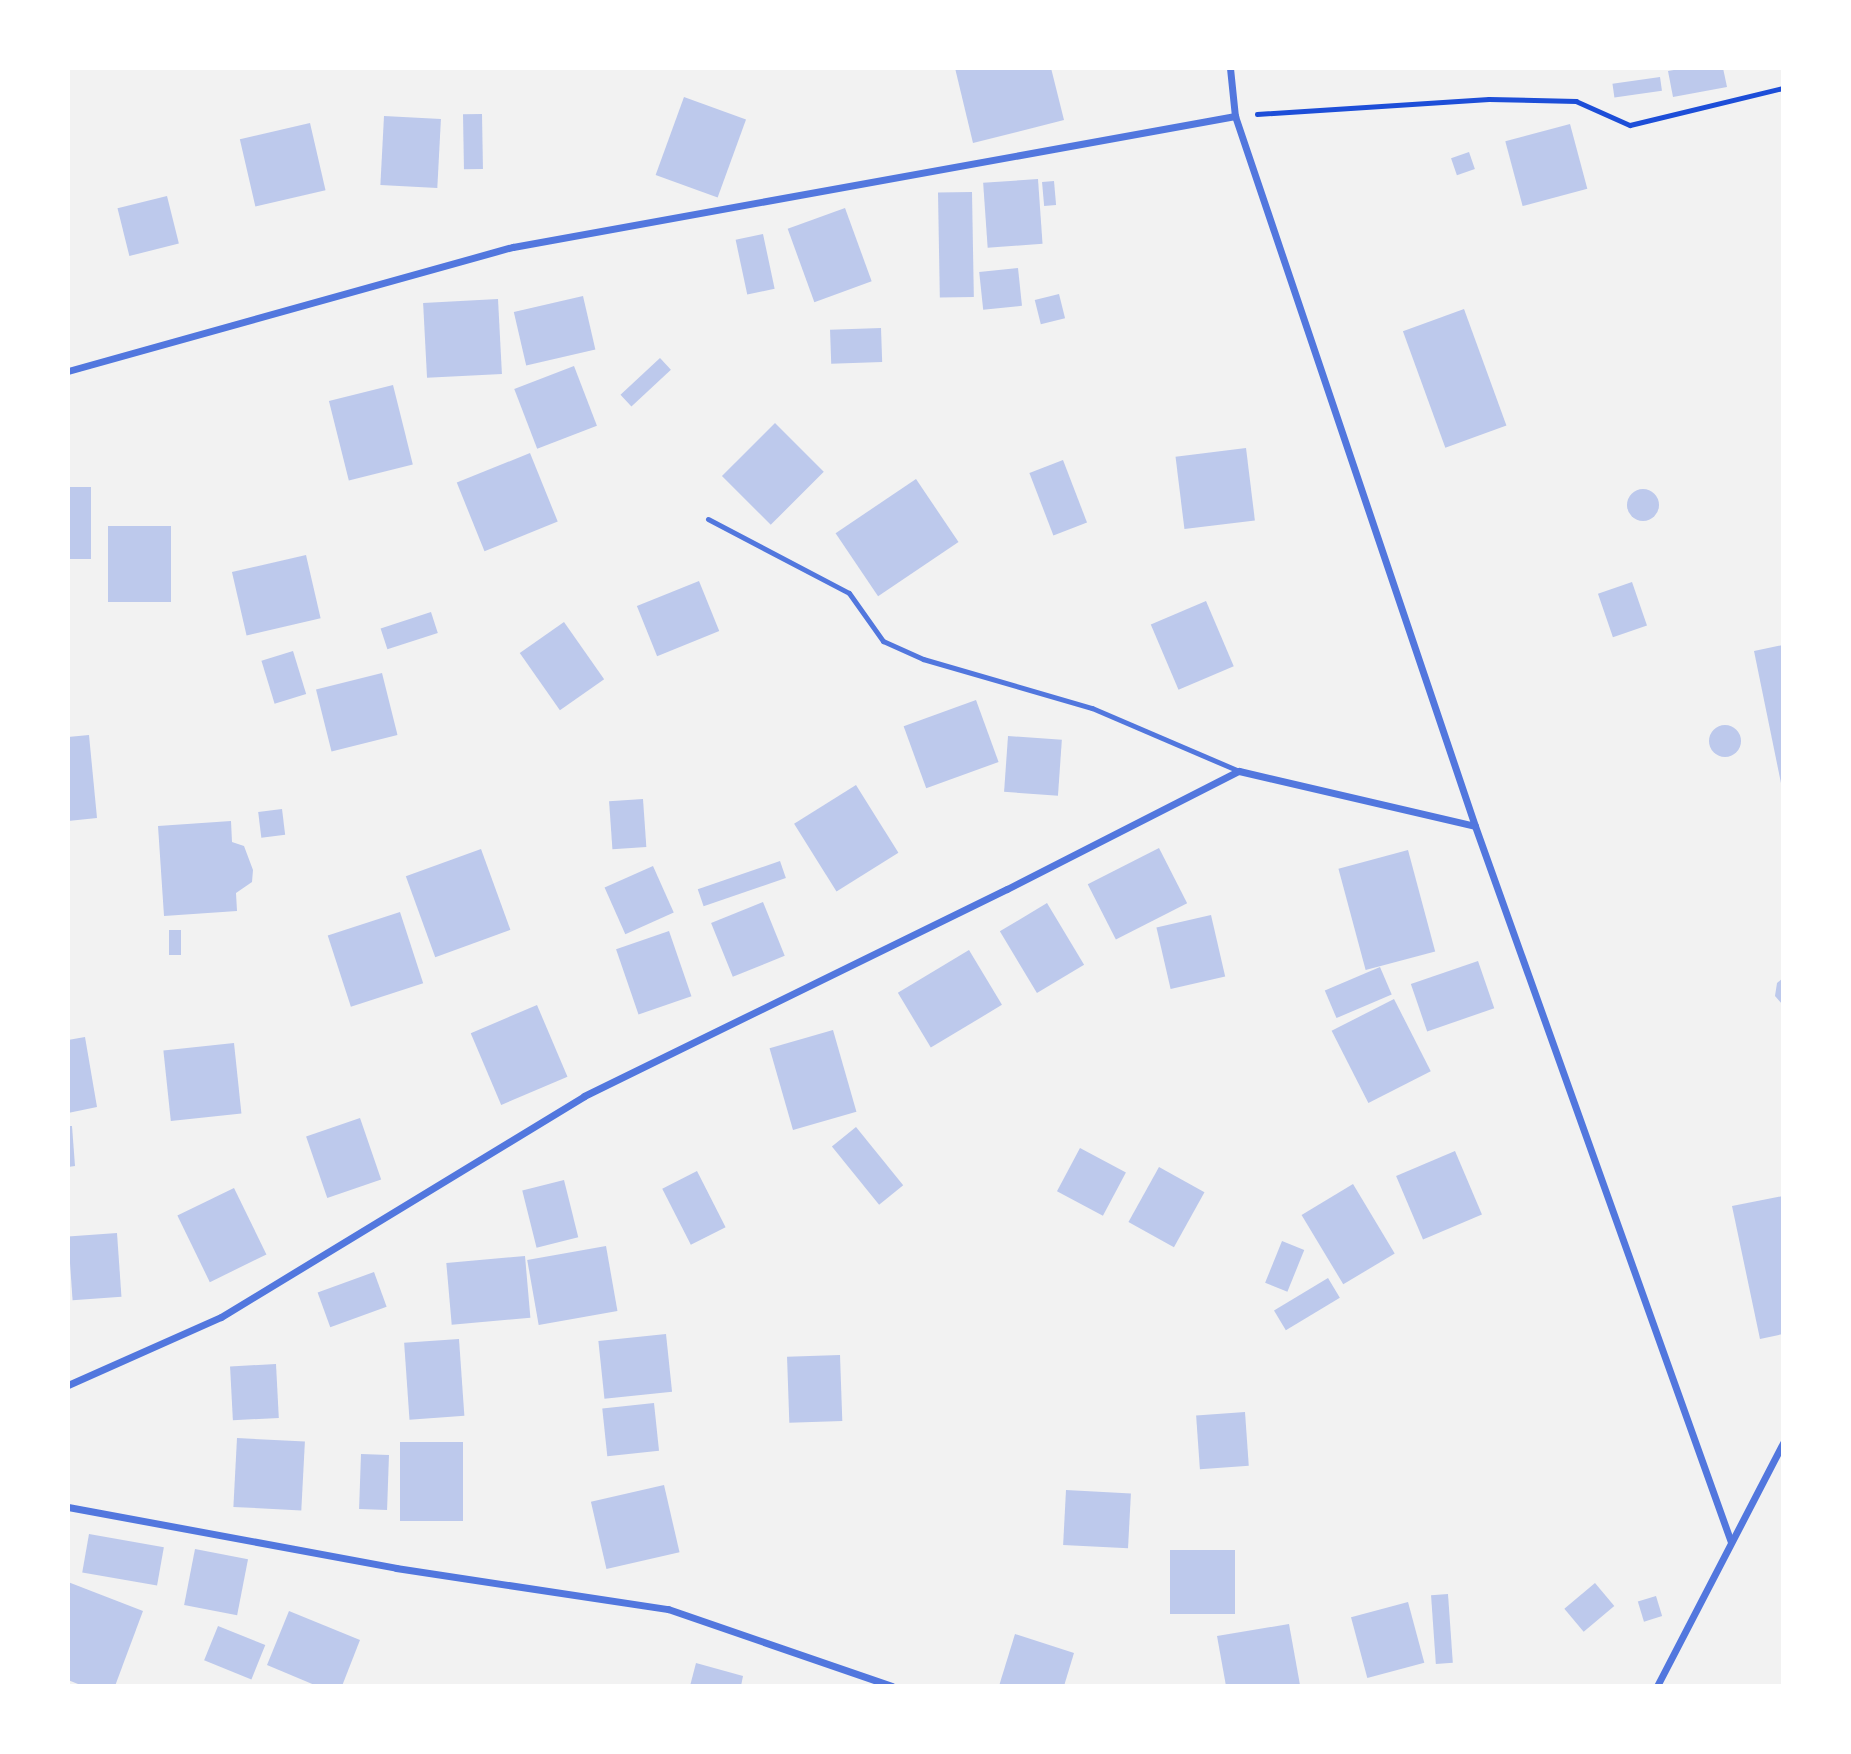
<!DOCTYPE html>
<html>
<head>
<meta charset="utf-8">
<style>
  body { margin:0 }
  #map { position:relative; width:1851px; height:1754px; overflow:hidden; background:#f2f2f2; font-family:"Noto Sans",sans-serif }
  div>[style] { position:absolute }
  [style*='--x'] { left:calc(var(--x)*1px); top:calc(var(--y)*1px); width:calc(var(--w)*1px); rotate:calc(var(--a)*1deg) }
  .building>* { inset:0; background:#bdc9ec; transform-origin:0 0 }
  .round { border-radius:50% }
  .path>* { height:4.5px; margin:-2.25px; padding:0 2.25px; transform-origin:2.25px; border-radius:2.25px; background:#1d4ed8 }
  .service>* { height:5px; margin:-2.5px; padding:0 2.5px; transform-origin:2.5px; border-radius:2.5px; background:#5277de }
  .minor>* { height:7px; margin:-3.5px; padding:0 3.5px; transform-origin:3.5px; border-radius:3.5px; background:#5277de }
  span { translate:-50% -50%; white-space:nowrap; text-align:center; line-height:1.15; -webkit-text-stroke:7px #fff; paint-order:stroke }
  .frame { position:absolute; inset:0; border:70px solid #fff; pointer-events:none }
</style>
</head>
<body>
<div id="map">
  <div class="building">
    <div style="clip-path:polygon(955px 68px,1051px 68px,1064px 120px,973px 143px)"></div>
    <div style="clip-path:polygon(1685px 68px,1723px 68px,1727px 87px,1673px 97px,1668px 71px)"></div>
    <div style="left:1660px;top:77px;width:14px;height:48px;rotate:82deg"></div>
    <div style="left:684px;top:97px;width:66px;height:83px;rotate:20deg"></div>
    <div style="left:482px;top:114px;width:55px;height:19px;rotate:89deg"></div>
    <div style="left:384px;top:116px;width:57px;height:69px;rotate:3deg"></div>
    <div style="left:310px;top:123px;width:69px;height:72px;rotate:77deg"></div>
    <div style="left:1570px;top:124px;width:67px;height:67px;rotate:75deg"></div>
    <div style="left:1469px;top:152px;width:18px;height:19px;rotate:71deg"></div>
    <div style="left:1038px;top:179px;width:65px;height:55px;rotate:86deg"></div>
    <div style="left:1054px;top:181px;width:24px;height:12px;rotate:85deg"></div>
    <div style="left:972px;top:192px;width:105px;height:34px;rotate:89deg"></div>
    <div style="left:167px;top:196px;width:49px;height:51px;rotate:76deg"></div>
    <div style="left:845px;top:208px;width:78px;height:61px;rotate:70deg"></div>
    <div style="left:763px;top:234px;width:56px;height:28px;rotate:78deg"></div>
    <div style="left:1018px;top:268px;width:38px;height:39px;rotate:84deg"></div>
    <div style="left:1059px;top:294px;width:25px;height:25px;rotate:76deg"></div>
    <div style="left:583px;top:296px;width:55px;height:71px;rotate:77deg"></div>
    <div style="left:498px;top:299px;width:75px;height:75px;rotate:87deg"></div>
    <div style="left:1464px;top:309px;width:124px;height:65px;rotate:70deg"></div>
    <div style="left:881px;top:328px;width:34px;height:51px;rotate:88deg"></div>
    <div style="left:660px;top:358px;width:16px;height:54px;rotate:47deg"></div>
    <div style="left:574px;top:366px;width:64px;height:64px;rotate:69deg"></div>
    <div style="left:393px;top:385px;width:82px;height:66px;rotate:76deg"></div>
    <div style="left:775px;top:423px;width:69px;height:75px;rotate:45deg"></div>
    <div style="left:1246px;top:448px;width:73px;height:71px;rotate:83deg"></div>
    <div style="left:530px;top:453px;width:74px;height:79px;rotate:68deg"></div>
    <div style="left:1063px;top:460px;width:67px;height:36px;rotate:69deg"></div>
    <div style="left:916px;top:479px;width:76px;height:97px;rotate:56deg"></div>
    <div style="left:68px;top:487px;width:23px;height:72px"></div>
    <div class="round" style="left:1627px;top:489px;width:32px;height:32px"></div>
    <div style="left:108px;top:526px;width:63px;height:76px"></div>
    <div style="left:306px;top:555px;width:65px;height:76px;rotate:77deg"></div>
    <div style="left:699px;top:581px;width:54px;height:67px;rotate:68deg"></div>
    <div style="left:1632px;top:582px;width:46px;height:36px;rotate:71deg"></div>
    <div style="left:1206px;top:601px;width:71px;height:60px;rotate:67deg"></div>
    <div style="left:431px;top:612px;width:22px;height:53px;rotate:72deg"></div>
    <div style="left:564px;top:622px;width:70px;height:54px;rotate:55deg"></div>
    <div style="clip-path:polygon(1783px 645px,1783px 787px,1782px 788px,1754px 651px)"></div>
    <div style="left:293px;top:651px;width:45px;height:33px;rotate:73deg"></div>
    <div style="left:382px;top:673px;width:64px;height:68px;rotate:76deg"></div>
    <div style="left:976px;top:700px;width:66px;height:77px;rotate:70deg"></div>
    <div class="round" style="left:1709px;top:725px;width:32px;height:32px"></div>
    <div style="clip-path:polygon(89px 735px,97px 818px,68px 821px,68px 737px)"></div>
    <div style="left:1008px;top:736px;width:54px;height:56px;rotate:4deg"></div>
    <div style="left:856px;top:785px;width:80px;height:73px;rotate:58deg"></div>
    <div style="left:643px;top:799px;width:48px;height:34px;rotate:86deg"></div>
    <div style="left:282px;top:809px;width:26px;height:24px;rotate:83deg"></div>
    <div style="clip-path:polygon(231px 821px,232px 842px,244px 846px,253px 870px,252px 882px,236px 893px,237px 911px,164px 916px,158px 826px)"></div>
    <div style="left:1159px;top:848px;width:62px;height:80px;rotate:63deg"></div>
    <div style="left:481px;top:849px;width:86px;height:80px;rotate:70deg"></div>
    <div style="left:1408px;top:850px;width:105px;height:72px;rotate:75deg"></div>
    <div style="left:780px;top:861px;width:18px;height:87px;rotate:71deg"></div>
    <div style="left:653px;top:866px;width:51px;height:53px;rotate:66deg"></div>
    <div style="left:763px;top:902px;width:58px;height:56px;rotate:68deg"></div>
    <div style="left:1047px;top:903px;width:72px;height:55px;rotate:59deg"></div>
    <div style="left:400px;top:912px;width:75px;height:76px;rotate:72deg"></div>
    <div style="left:1211px;top:915px;width:63px;height:56px;rotate:77deg"></div>
    <div style="left:169px;top:930px;width:12px;height:25px"></div>
    <div style="left:669px;top:931px;width:69px;height:56px;rotate:71deg"></div>
    <div style="left:969px;top:950px;width:64px;height:83px;rotate:59deg"></div>
    <div style="left:1478px;top:961px;width:50px;height:71px;rotate:71deg"></div>
    <div style="left:1380px;top:967px;width:30px;height:60px;rotate:67deg"></div>
    <div style="clip-path:polygon(1783px 978px,1783px 1005px,1775px 996px,1777px 983px)"></div>
    <div style="left:1394px;top:999px;width:81px;height:70px;rotate:63deg"></div>
    <div style="left:537px;top:1005px;width:78px;height:72px;rotate:67deg"></div>
    <div style="left:833px;top:1030px;width:85px;height:66px;rotate:74deg"></div>
    <div style="clip-path:polygon(85px 1037px,97px 1107px,68px 1113px,68px 1040px)"></div>
    <div style="left:234px;top:1043px;width:71px;height:71px;rotate:84deg"></div>
    <div style="left:360px;top:1118px;width:65px;height:57px;rotate:71deg"></div>
    <div style="clip-path:polygon(68px 1126px,72px 1126px,75px 1166px,68px 1167px)"></div>
    <div style="left:856px;top:1127px;width:75px;height:31px;rotate:51deg"></div>
    <div style="left:1080px;top:1148px;width:52px;height:49px;rotate:28deg"></div>
    <div style="left:1455px;top:1151px;width:69px;height:64px;rotate:67deg"></div>
    <div style="left:1159px;top:1167px;width:52px;height:63px;rotate:29deg"></div>
    <div style="left:697px;top:1171px;width:63px;height:39px;rotate:63deg"></div>
    <div style="left:564px;top:1180px;width:59px;height:43px;rotate:76deg"></div>
    <div style="left:1353px;top:1184px;width:81px;height:60px;rotate:59deg"></div>
    <div style="left:234px;top:1188px;width:74px;height:63px;rotate:64deg"></div>
    <div style="clip-path:polygon(1783px 1196px,1783px 1334px,1760px 1339px,1732px 1206px)"></div>
    <div style="left:117px;top:1233px;width:64px;height:49px;rotate:86deg"></div>
    <div style="left:1282px;top:1241px;width:24px;height:45px;rotate:22deg"></div>
    <div style="left:606px;top:1246px;width:66px;height:80px;rotate:80deg"></div>
    <div style="left:525px;top:1256px;width:62px;height:79px;rotate:85deg"></div>
    <div style="left:374px;top:1272px;width:37px;height:60px;rotate:70deg"></div>
    <div style="left:1328px;top:1278px;width:23px;height:63px;rotate:59deg"></div>
    <div style="left:666px;top:1334px;width:58px;height:68px;rotate:84deg"></div>
    <div style="left:459px;top:1339px;width:77px;height:55px;rotate:86deg"></div>
    <div style="left:840px;top:1355px;width:66px;height:53px;rotate:88deg"></div>
    <div style="left:276px;top:1364px;width:54px;height:46px;rotate:87deg"></div>
    <div style="left:654px;top:1403px;width:48px;height:52px;rotate:84deg"></div>
    <div style="left:1245px;top:1412px;width:54px;height:49px;rotate:86deg"></div>
    <div style="left:237px;top:1438px;width:68px;height:69px;rotate:3deg"></div>
    <div style="left:400px;top:1442px;width:63px;height:79px"></div>
    <div style="left:361px;top:1454px;width:28px;height:55px;rotate:2deg"></div>
    <div style="left:664px;top:1485px;width:69px;height:75px;rotate:77deg"></div>
    <div style="left:1066px;top:1490px;width:65px;height:55px;rotate:3deg"></div>
    <div style="left:89px;top:1534px;width:76px;height:39px;rotate:10deg"></div>
    <div style="left:195px;top:1549px;width:54px;height:57px;rotate:11deg"></div>
    <div style="left:1170px;top:1550px;width:65px;height:64px"></div>
    <div style="clip-path:polygon(68px 1582px,143px 1611px,115px 1686px,83px 1686px,68px 1680px)"></div>
    <div style="left:1595px;top:1583px;width:30px;height:40px;rotate:50deg"></div>
    <div style="left:1448px;top:1594px;width:69px;height:17px;rotate:86deg"></div>
    <div style="left:1656px;top:1596px;width:21px;height:19px;rotate:73deg"></div>
    <div style="left:1408px;top:1602px;width:63px;height:59px;rotate:75deg"></div>
    <div style="clip-path:polygon(289px 1611px,360px 1640px,342px 1686px,317px 1686px,267px 1665px)"></div>
    <div style="clip-path:polygon(1289px 1624px,1300px 1685px,1226px 1686px,1217px 1636px)"></div>
    <div style="left:218px;top:1626px;width:51px;height:37px;rotate:22deg"></div>
    <div style="clip-path:polygon(1015px 1634px,1074px 1653px,1064px 1686px,999px 1686px)"></div>
    <div style="clip-path:polygon(696px 1663px,743px 1676px,741px 1686px,690px 1686px)"></div>
  </div>
  <div class="path">
    <div style="--x:1257;--y:114;--w:232;--a:-3.7"></div>
    <div style="--x:1489;--y:99;--w:87;--a:1.3"></div>
    <div style="--x:1576;--y:101;--w:59;--a:24"></div>
    <div style="--x:1630;--y:125;--w:157;--a:-13.6"></div>
  </div>
  <div class="service">
    <div style="--x:708;--y:519;--w:159;--a:27.7"></div>
    <div style="--x:849;--y:593;--w:59;--a:54.7"></div>
    <div style="--x:883;--y:641;--w:44;--a:24.2"></div>
    <div style="--x:923;--y:659;--w:176;--a:16.2"></div>
    <div style="--x:1092;--y:708;--w:160;--a:23.2"></div>
  </div>
  <div class="minor">
    <div style="--x:1230;--y:68;--w:48;--a:84.1"></div>
    <div style="--x:1235;--y:116;--w:749;--a:71.32"></div>
    <div style="--x:1475;--y:826;--w:760;--a:70.33"></div>
    <div style="--x:68;--y:371;--w:462;--a:-15.6"></div>
    <div style="--x:513;--y:247;--w:734;--a:-10.28"></div>
    <div style="--x:68;--y:1385;--w:167;--a:-24"></div>
    <div style="--x:221;--y:1317;--w:425;--a:-31.3"></div>
    <div style="--x:584;--y:1096;--w:471;--a:-26.1"></div>
    <div style="--x:1007;--y:889;--w:260;--a:-27"></div>
    <div style="--x:1239;--y:771;--w:242;--a:13.1"></div>
    <div style="--x:68;--y:1507;--w:334;--a:10.5"></div>
    <div style="--x:396;--y:1568;--w:275;--a:8.6"></div>
    <div style="--x:668;--y:1609;--w:237;--a:19"></div>
    <div style="--x:1657;--y:1686;--w:274;--a:-62.6"></div>
  </div>
  <div class="frame"></div>
</div>
</body>
</html>
